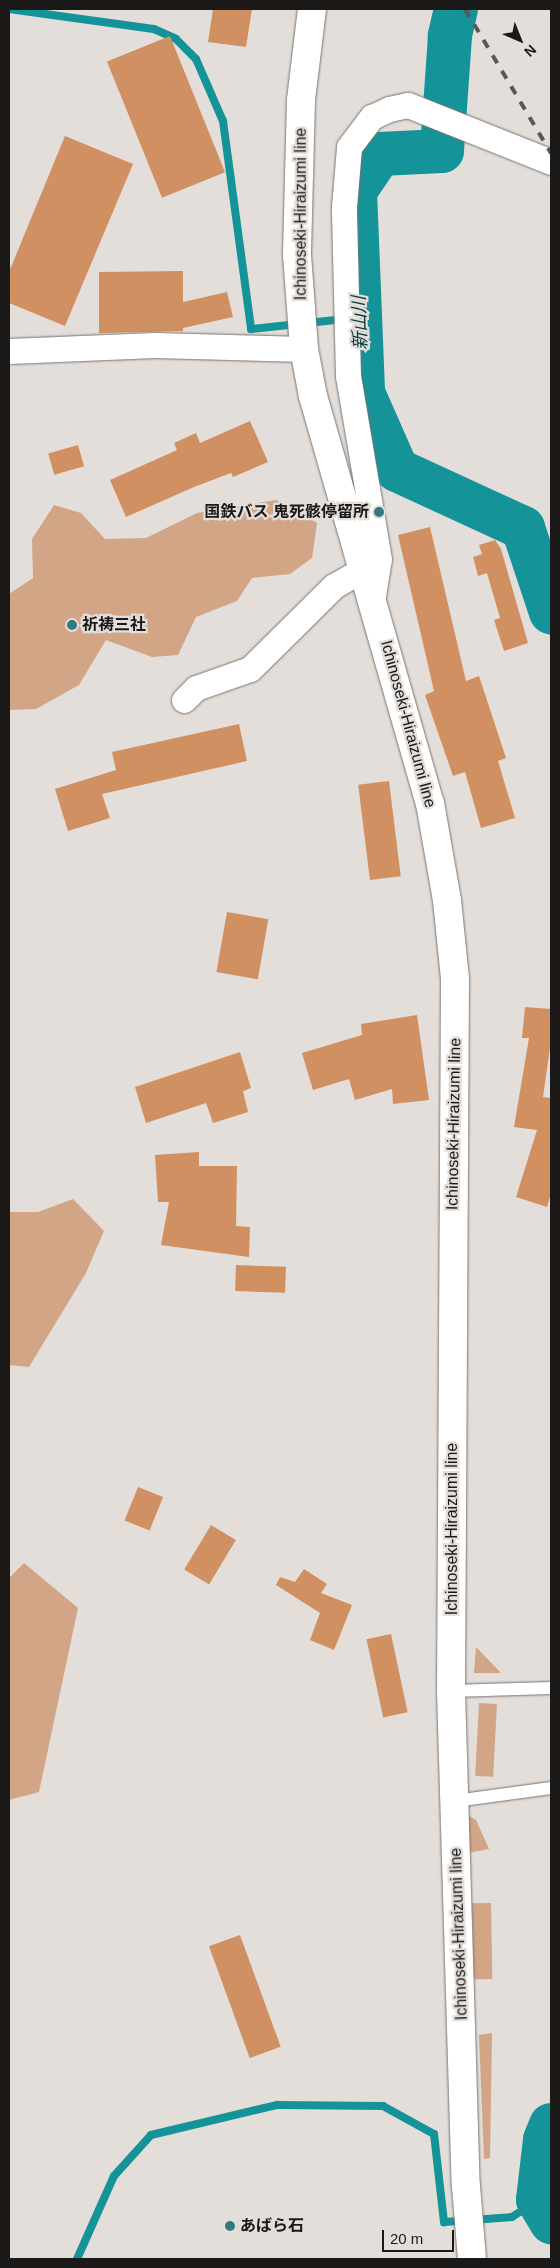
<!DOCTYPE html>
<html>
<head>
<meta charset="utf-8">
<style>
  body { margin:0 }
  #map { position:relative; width:560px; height:2268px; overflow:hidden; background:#e3deda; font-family:Helvetica,"Noto Sans JP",sans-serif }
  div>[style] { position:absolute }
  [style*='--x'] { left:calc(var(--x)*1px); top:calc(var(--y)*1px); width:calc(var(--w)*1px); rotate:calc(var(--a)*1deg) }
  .green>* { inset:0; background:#d1a586; transform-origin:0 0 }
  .stream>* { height:8px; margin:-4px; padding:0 4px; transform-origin:4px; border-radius:4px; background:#149499 }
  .river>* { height:44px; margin:-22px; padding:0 22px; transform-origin:22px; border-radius:22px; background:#149499 }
  .building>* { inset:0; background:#d09061; transform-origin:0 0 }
  .roads { filter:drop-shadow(0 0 1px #797471) drop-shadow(0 0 1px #797471) }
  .service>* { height:12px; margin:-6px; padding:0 6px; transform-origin:6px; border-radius:6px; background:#fff }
  .minor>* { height:25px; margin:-12.5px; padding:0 12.5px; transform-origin:12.5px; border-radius:12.5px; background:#fff }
  .secondary>* { height:28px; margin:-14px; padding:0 14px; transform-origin:14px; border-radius:14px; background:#fff }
  .rail>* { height:4px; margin-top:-2px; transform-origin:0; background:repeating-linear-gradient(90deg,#595654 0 9px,transparent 0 18px) }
  .dots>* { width:14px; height:14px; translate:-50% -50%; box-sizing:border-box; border:2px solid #e3deda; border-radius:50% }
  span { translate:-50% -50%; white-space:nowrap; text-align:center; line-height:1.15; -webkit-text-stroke:4.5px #e3deda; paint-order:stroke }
  .street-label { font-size:16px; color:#1b1918 }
  .poi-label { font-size:16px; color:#1b1918; font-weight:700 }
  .right { translate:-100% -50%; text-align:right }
  .left { translate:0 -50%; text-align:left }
  .water-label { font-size:18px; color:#02383b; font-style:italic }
  .frame { position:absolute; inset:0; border:10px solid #1b1918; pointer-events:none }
  .north { position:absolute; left:495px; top:15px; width:50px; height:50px; -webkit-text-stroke:4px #e3deda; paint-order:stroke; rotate:136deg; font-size:14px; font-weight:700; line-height:20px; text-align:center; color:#1b1918 }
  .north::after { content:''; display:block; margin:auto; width:18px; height:22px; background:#1b1918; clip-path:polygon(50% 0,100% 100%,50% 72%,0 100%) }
  .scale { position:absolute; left:382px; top:2230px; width:72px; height:22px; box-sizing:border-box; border:2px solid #1b1918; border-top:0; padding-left:6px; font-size:15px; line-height:18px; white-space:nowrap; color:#1b1918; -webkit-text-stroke:4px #e3deda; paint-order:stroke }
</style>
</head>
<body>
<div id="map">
  <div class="green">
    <div style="clip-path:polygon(276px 500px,298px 509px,317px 523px,312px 558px,290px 574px,252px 578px,237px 601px,196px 617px,178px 655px,152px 657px,106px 640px,79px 685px,36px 709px,9px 710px,9px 594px,33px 578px,32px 539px,54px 505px,81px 513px,105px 539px,146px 538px,197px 513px)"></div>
    <div style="clip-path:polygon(73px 1199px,104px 1231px,86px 1273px,29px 1367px,9px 1365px,9px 1212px,38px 1212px)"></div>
    <div style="clip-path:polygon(24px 1563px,78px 1608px,39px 1792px,9px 1800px,9px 1578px)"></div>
    <div style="clip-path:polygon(476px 1647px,501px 1673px,474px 1673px)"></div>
    <div style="left:479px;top:1703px;width:18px;height:73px;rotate:3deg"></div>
    <div style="clip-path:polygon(466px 1814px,476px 1820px,489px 1849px,468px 1853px)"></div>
    <div style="left:491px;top:1903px;width:76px;height:19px;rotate:89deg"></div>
    <div style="clip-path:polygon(492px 2033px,490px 2158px,484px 2159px,479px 2035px)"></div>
  </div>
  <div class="stream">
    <div style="--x:9;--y:9;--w:146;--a:7.9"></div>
    <div style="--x:154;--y:29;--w:24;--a:24"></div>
    <div style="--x:176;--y:39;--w:28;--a:45"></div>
    <div style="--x:196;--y:59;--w:68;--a:66.5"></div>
    <div style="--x:223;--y:121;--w:210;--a:82.3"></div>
    <div style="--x:251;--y:329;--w:94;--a:-6.1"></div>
    <div style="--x:77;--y:2259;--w:91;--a:-66"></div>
    <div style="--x:114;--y:2176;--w:55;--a:-47.9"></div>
    <div style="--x:151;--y:2135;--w:130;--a:-13.4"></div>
    <div style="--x:277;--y:2105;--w:106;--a:0.5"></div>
    <div style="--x:383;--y:2106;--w:58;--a:28.8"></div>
    <div style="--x:434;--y:2134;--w:89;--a:83.5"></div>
    <div style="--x:444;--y:2222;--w:68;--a:-4.2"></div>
    <div style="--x:512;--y:2217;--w:31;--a:-33"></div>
  </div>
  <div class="river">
    <div style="--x:456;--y:9;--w:28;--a:103"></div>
    <div style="--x:450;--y:36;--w:115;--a:94"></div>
    <div style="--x:442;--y:151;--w:62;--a:177.2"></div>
    <div style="--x:380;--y:154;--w:45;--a:124"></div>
    <div style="--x:355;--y:191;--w:202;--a:87.7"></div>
    <div style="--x:363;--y:393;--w:84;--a:66.2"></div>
    <div style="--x:397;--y:470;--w:139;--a:24.7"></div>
    <div style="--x:523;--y:528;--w:89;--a:71.6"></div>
    <div style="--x:551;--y:2125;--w:16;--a:112"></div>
    <div style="--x:545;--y:2140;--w:60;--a:96.7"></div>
    <div style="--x:538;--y:2200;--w:26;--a:59"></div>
  </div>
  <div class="building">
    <div style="clip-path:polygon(213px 9px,252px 9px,246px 47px,208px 42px)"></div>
    <div style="left:170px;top:36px;width:147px;height:68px;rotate:68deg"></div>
    <div style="clip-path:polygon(65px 136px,133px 164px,65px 326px,9px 303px,9px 272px)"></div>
    <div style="clip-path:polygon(183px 271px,183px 302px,227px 292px,233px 317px,183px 328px,183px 331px,99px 333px,99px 272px)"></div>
    <div style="clip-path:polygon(250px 421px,268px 462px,233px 477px,231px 473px,194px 487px,126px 517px,110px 480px,177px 450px,174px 443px,196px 433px,200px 443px)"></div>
    <div style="left:78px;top:445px;width:22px;height:31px;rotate:74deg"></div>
    <div style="clip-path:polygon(430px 527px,466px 681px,479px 676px,506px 758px,498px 761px,515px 818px,481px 828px,465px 772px,453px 776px,425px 695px,434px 691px,398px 535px)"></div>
    <div style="clip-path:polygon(495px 540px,501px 549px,528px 643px,504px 651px,494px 620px,500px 618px,487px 573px,478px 576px,473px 557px,482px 554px,479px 545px)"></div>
    <div style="clip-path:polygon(239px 724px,247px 761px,102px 794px,110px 818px,68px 831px,55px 789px,116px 770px,112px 752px)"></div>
    <div style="left:389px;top:781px;width:96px;height:31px;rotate:83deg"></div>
    <div style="left:227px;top:912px;width:42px;height:61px;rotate:10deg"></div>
    <div style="clip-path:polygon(525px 1007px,551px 1009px,551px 1041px,543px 1097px,551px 1098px,551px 1193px,547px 1207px,516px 1197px,537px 1130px,514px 1127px,529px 1038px,522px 1038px)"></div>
    <div style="clip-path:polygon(417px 1015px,429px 1100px,393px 1104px,392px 1089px,355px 1100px,349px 1079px,313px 1090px,302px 1053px,362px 1035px,361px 1024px)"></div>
    <div style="clip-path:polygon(240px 1052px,251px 1088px,243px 1091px,248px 1112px,213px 1123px,206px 1103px,146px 1123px,135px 1087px)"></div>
    <div style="clip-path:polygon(199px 1152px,199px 1166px,237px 1166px,236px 1226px,250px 1227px,249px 1257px,161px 1245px,169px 1202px,158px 1202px,155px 1155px)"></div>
    <div style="left:236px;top:1265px;width:50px;height:26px;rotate:2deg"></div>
    <div style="left:138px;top:1487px;width:27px;height:36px;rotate:22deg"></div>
    <div style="left:211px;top:1525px;width:29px;height:52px;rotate:31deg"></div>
    <div style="clip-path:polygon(304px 1569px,327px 1584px,321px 1593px,352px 1605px,334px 1650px,310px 1640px,320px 1613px,276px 1585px,280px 1577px,295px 1582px)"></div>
    <div style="left:391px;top:1634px;width:80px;height:25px;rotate:78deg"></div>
    <div style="left:240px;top:1935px;width:119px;height:33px;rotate:70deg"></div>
  </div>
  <div class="roads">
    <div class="service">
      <div style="--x:451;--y:1691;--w:100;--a:-1.7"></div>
      <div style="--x:455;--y:1801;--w:97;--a:-7.7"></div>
    </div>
    <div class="minor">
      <div style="--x:9;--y:351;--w:146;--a:-2.4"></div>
      <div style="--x:155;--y:345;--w:149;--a:1.5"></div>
      <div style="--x:373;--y:596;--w:37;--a:-81"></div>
      <div style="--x:379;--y:559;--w:186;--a:-99.6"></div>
      <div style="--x:348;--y:376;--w:169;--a:-91.4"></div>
      <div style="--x:344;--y:207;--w:60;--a:-85.2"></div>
      <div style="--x:349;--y:147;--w:38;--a:-53"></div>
      <div style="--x:372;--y:117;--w:19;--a:-25"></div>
      <div style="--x:389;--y:109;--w:19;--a:-12"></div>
      <div style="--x:408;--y:105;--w:154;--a:21.7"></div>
      <div style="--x:184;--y:700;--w:17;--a:-45"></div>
      <div style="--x:196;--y:688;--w:57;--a:-19.4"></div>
      <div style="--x:250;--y:669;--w:118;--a:-44.7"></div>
      <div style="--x:334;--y:586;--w:34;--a:-30"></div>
    </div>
    <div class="secondary">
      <div style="--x:312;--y:9;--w:92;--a:96.9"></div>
      <div style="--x:301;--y:100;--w:155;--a:91.5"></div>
      <div style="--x:297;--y:255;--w:94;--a:85.7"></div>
      <div style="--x:304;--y:349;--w:48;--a:79.2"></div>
      <div style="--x:313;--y:396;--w:423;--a:74"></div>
      <div style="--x:430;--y:803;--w:98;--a:80.1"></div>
      <div style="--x:447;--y:900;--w:79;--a:84.2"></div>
      <div style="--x:455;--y:979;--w:712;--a:90.32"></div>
      <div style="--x:451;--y:1691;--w:495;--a:88.3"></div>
      <div style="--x:466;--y:2186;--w:73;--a:85.3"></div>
    </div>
  </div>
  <div class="rail">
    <div style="--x:465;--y:9;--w:168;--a:59.2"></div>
  </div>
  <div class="dots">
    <div style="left:379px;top:512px;background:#317a7e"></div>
    <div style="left:72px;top:625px;background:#317a7e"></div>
    <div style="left:230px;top:2226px;background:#317a7e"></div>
  </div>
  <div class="street-label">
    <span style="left:301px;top:214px;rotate:-90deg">Ichinoseki-Hiraizumi line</span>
    <span style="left:408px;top:724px;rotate:75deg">Ichinoseki-Hiraizumi line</span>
    <span style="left:454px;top:1124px;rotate:-89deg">Ichinoseki-Hiraizumi line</span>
    <span style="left:452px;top:1529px;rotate:-90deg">Ichinoseki-Hiraizumi line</span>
    <span style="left:459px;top:1934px;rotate:-92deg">Ichinoseki-Hiraizumi line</span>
  </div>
  <div class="poi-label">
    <span class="right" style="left:369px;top:512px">国鉄バス 鬼死骸停留所</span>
    <span class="left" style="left:82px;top:625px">祈祷三社</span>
    <span class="left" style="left:240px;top:2226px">あばら石</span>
  </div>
  <div class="water-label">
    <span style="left:360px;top:323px;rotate:-92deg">新山川</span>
  </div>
  <div class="frame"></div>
  <div class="north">N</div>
  <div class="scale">20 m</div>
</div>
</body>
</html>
